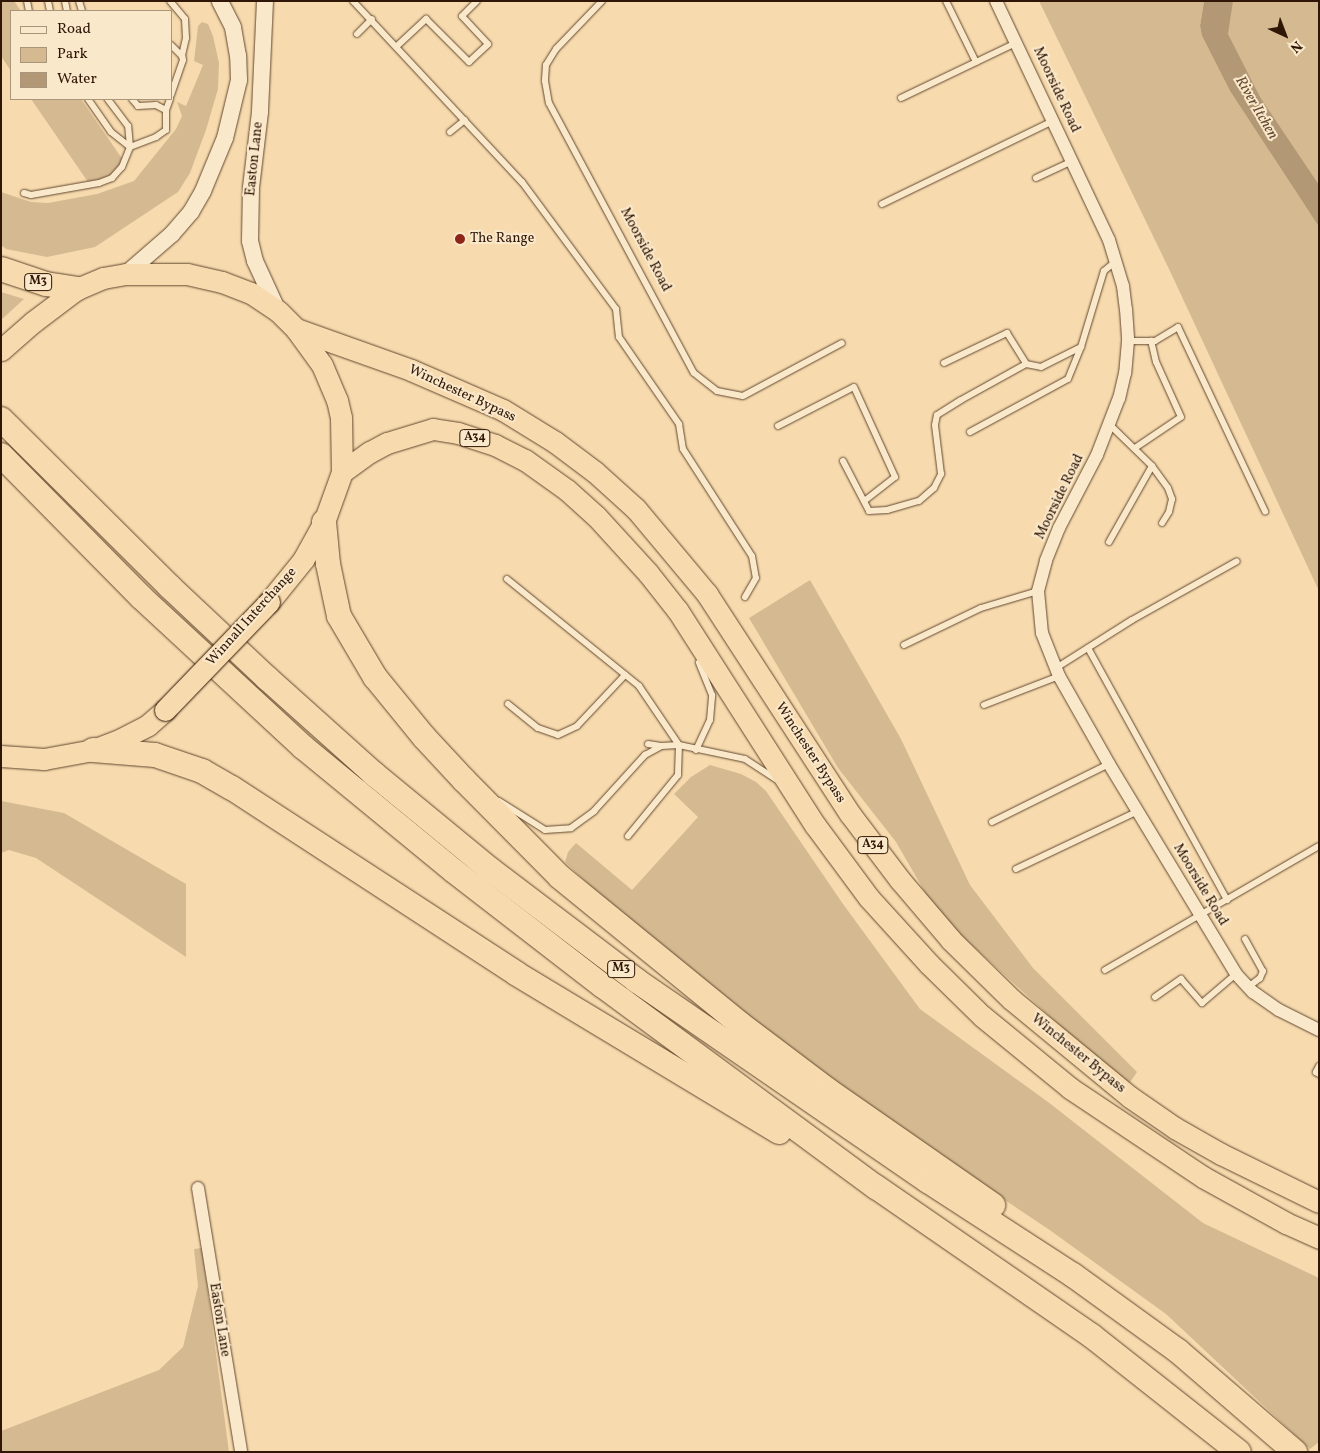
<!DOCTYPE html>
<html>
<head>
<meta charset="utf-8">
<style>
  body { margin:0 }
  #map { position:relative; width:1320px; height:1453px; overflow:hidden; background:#f7dbae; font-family:Vollkorn,serif }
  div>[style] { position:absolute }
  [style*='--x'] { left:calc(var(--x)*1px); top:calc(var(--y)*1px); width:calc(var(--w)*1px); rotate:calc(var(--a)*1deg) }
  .green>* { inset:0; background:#d5ba91 }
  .water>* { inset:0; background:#b39875 }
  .roads { filter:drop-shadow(0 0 1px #624730) drop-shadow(0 0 1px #624730) }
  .service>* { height:6px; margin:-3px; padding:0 3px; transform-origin:3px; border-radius:3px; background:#fae8ca }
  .minor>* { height:12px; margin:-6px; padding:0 6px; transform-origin:6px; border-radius:6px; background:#fae8ca }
  .tertiary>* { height:16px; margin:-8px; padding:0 8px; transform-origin:8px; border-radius:8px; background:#fae8ca }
  .trunk>* { height:21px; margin:-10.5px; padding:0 10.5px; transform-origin:10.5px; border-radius:10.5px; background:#f7dbae }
  .motorway>* { height:24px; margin:-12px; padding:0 12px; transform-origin:12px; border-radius:12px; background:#f7dbae }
  .bridges { filter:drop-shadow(0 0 1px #301606) drop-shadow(0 0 1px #301606) }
  .trunk-bridge>* { height:21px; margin:-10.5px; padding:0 10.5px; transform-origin:10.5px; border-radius:10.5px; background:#f7dbae }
  .dots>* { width:14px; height:14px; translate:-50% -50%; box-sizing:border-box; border:2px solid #fae8ca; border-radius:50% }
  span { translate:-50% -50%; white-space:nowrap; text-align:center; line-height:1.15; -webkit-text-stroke:4px #fae8ca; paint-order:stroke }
  .shield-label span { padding:1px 4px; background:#fae8ca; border:1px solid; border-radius:4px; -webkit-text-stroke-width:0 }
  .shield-label { font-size:12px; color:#301606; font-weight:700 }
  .street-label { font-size:14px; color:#301606 }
  .poi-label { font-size:14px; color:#301606 }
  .left { translate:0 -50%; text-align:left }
  .water-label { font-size:15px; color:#644a32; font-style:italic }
  .frame { position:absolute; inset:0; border:2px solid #301606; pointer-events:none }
  .legend { position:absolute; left:10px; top:10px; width:162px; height:90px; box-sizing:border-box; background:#fae8ca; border:1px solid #a9947c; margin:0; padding:6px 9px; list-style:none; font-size:15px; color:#301606 }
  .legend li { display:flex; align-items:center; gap:10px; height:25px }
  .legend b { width:25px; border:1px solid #a9947c }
  .north { position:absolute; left:1260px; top:10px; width:50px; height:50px; -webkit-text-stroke:4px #fae8ca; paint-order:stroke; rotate:137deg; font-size:14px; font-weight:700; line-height:20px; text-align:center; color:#301606 }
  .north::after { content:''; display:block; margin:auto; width:18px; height:22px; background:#301606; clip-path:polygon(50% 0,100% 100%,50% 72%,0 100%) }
</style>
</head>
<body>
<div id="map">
  <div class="green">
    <div style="clip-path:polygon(1px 1px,14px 1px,21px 11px,11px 11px,11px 71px,1px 56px)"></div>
    <div style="clip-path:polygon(1039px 1px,1204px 1px,1200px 26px,1202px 36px,1230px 91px,1319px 227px,1319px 591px,1169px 269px)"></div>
    <div style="clip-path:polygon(1218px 1px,1319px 1px,1319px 208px,1213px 29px)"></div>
    <div style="clip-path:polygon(202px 22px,208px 24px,213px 36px,219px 63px,218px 89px,206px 130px,190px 173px,178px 192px,95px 247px,47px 257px,6px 249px,1px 245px,1px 192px,31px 202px,48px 203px,97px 194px,134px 181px,176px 129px,182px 116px,177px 102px,186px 106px,203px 65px,194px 61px,198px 26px)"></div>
    <div style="clip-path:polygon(31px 99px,81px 99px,123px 160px,116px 171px,103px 179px,88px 182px)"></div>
    <div style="clip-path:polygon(1px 292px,24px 299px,1px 320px)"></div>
    <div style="clip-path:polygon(810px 580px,901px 739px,970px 885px,1033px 968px,1137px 1072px,1127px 1087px,937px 913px,896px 842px,838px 768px,749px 618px)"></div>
    <div style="clip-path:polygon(710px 765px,741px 774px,756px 782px,766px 791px,843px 904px,920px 1009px,1048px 1102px,1203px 1223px,1319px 1278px,1319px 1442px,1310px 1449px,1166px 1314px,1051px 1231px,808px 1068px,619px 913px,565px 862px,568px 852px,576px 843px,632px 890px,698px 817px,674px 794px,691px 777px)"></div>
    <div style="clip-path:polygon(1px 801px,64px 813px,186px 884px,186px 957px,36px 858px,9px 850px,1px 853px)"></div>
    <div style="clip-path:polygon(202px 1248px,229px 1452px,1px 1452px,1px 1431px,159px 1370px,183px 1347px,198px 1286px,194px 1249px)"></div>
  </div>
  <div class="water">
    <div style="clip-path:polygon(1204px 1px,1233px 1px,1228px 34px,1260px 97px,1319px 185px,1319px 227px,1230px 91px,1202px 36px,1200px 26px)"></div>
  </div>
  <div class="roads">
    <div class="service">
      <div style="--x:27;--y:1;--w:10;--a:79"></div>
      <div style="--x:48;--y:1;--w:10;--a:79"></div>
      <div style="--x:65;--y:1;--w:10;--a:79"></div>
      <div style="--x:79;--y:1;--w:10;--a:73"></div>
      <div style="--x:170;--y:1;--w:23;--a:50"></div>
      <div style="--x:185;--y:19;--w:19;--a:87"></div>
      <div style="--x:186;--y:38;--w:18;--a:103"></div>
      <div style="--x:353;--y:1;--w:248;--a:47"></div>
      <div style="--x:522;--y:182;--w:158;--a:53.5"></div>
      <div style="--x:616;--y:309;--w:28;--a:84"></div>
      <div style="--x:619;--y:337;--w:106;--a:55.4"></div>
      <div style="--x:679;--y:424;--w:25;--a:81"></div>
      <div style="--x:683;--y:449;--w:127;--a:57.2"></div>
      <div style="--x:752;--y:556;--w:22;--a:80"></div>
      <div style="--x:756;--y:578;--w:22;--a:120"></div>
      <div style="--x:602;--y:1;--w:66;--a:133.8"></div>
      <div style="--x:556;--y:49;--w:19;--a:122"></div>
      <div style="--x:546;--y:65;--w:16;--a:94"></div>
      <div style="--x:545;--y:81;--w:22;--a:80"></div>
      <div style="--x:549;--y:103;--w:306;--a:61.8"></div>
      <div style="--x:694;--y:373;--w:29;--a:38"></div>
      <div style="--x:717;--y:391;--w:26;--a:11"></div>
      <div style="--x:743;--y:396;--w:112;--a:-28.2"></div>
      <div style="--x:946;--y:1;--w:68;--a:63.8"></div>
      <div style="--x:357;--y:34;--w:21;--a:-45"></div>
      <div style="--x:171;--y:45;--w:16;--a:45"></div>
      <div style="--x:182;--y:56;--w:4;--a:76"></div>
      <div style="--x:183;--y:60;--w:37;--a:109"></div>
      <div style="--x:397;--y:46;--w:40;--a:-43"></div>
      <div style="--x:426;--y:19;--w:61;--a:45"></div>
      <div style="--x:469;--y:62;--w:26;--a:-43"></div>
      <div style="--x:488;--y:44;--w:38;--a:-133"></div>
      <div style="--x:462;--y:16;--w:21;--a:-45"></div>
      <div style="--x:901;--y:98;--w:127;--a:-25.6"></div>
      <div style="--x:88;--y:99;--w:40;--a:55.1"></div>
      <div style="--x:111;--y:132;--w:24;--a:38"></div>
      <div style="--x:132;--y:99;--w:9;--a:49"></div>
      <div style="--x:138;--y:106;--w:18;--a:-3"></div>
      <div style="--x:156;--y:105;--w:11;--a:27"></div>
      <div style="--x:450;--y:132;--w:19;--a:-39"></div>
      <div style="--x:130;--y:147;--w:28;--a:-21"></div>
      <div style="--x:156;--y:137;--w:12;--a:-35"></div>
      <div style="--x:166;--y:130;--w:20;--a:-90"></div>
      <div style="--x:166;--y:110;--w:12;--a:-70"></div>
      <div style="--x:1036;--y:178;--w:40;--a:-25"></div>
      <div style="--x:24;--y:193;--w:7;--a:16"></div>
      <div style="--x:31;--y:195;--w:69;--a:-10"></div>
      <div style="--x:99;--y:183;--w:14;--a:-21"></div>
      <div style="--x:112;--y:178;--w:15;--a:-48"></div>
      <div style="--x:122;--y:167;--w:22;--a:-68"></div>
      <div style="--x:130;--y:147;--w:21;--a:-95"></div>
      <div style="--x:128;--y:126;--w:34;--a:-127"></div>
      <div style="--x:882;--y:204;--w:190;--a:-25.9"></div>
      <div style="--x:1128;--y:341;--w:27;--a:0"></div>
      <div style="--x:1155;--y:341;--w:27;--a:-31"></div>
      <div style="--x:1178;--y:327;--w:204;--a:64.7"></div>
      <div style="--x:944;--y:363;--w:70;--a:-25.5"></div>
      <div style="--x:1007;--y:333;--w:36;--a:58"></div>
      <div style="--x:1026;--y:364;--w:15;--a:11"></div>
      <div style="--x:1041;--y:367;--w:45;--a:-26.6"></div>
      <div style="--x:1110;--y:425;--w:59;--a:44.3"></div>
      <div style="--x:1152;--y:466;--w:27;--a:54"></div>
      <div style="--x:1168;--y:488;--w:12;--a:70"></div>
      <div style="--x:1172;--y:499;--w:13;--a:103"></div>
      <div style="--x:1169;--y:512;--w:13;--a:122"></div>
      <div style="--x:778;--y:426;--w:85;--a:-27.2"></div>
      <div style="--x:854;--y:387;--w:99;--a:65.5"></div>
      <div style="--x:895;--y:477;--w:39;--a:142"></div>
      <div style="--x:970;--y:432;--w:111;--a:-28.4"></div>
      <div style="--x:1068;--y:379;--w:35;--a:-68"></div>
      <div style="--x:1081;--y:347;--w:79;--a:-73.2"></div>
      <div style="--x:1104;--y:271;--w:16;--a:-40"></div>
      <div style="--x:1135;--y:448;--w:55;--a:-34"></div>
      <div style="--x:1181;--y:417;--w:60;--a:-114.4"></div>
      <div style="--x:1156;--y:362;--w:22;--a:-103"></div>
      <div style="--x:843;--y:461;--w:56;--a:62.5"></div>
      <div style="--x:869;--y:511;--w:18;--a:-3"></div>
      <div style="--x:887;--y:510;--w:33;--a:-16"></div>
      <div style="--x:919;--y:501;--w:20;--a:-41"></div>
      <div style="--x:934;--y:488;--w:16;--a:-63"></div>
      <div style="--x:941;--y:474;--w:49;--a:-97"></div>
      <div style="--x:935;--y:425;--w:10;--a:-79"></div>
      <div style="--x:937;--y:415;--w:28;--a:-32"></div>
      <div style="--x:961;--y:400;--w:74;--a:-29"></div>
      <div style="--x:1109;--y:542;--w:87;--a:-60.5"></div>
      <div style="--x:507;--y:579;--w:170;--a:39"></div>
      <div style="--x:639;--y:686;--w:71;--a:55.9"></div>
      <div style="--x:679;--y:745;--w:30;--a:92"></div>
      <div style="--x:678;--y:775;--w:79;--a:129.3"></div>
      <div style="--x:904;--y:645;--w:85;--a:-25.7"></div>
      <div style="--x:981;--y:608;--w:59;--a:-16.6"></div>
      <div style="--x:1088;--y:648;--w:288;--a:61.1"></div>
      <div style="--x:1056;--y:668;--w:90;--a:-32.3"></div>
      <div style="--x:1132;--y:620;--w:120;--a:-29.3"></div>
      <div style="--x:508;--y:704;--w:38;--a:39"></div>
      <div style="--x:538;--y:728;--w:21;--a:19"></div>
      <div style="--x:558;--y:735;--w:21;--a:-25"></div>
      <div style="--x:577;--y:726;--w:70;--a:-46.7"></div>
      <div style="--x:984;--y:705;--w:80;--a:-21.1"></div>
      <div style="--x:648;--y:744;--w:13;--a:9"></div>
      <div style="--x:696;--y:750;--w:33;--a:-65"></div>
      <div style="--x:710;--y:720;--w:25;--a:-85"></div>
      <div style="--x:712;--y:695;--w:35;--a:-112"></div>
      <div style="--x:499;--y:801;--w:54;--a:32.2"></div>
      <div style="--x:545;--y:830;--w:26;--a:-4"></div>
      <div style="--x:571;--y:828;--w:29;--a:-36"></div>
      <div style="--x:594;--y:811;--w:76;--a:-47.7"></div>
      <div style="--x:645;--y:755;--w:18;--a:-29"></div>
      <div style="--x:661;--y:746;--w:18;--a:-3"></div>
      <div style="--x:679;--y:745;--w:67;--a:12"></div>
      <div style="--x:745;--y:759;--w:37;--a:33"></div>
      <div style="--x:992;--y:822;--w:131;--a:-26.4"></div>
      <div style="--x:1016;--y:869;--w:135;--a:-25.4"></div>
      <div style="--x:1245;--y:939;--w:37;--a:61"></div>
      <div style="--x:1263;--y:971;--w:8;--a:113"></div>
      <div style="--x:1260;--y:978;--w:15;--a:143"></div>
      <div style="--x:1105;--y:970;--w:247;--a:-30.1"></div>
      <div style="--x:1155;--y:997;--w:32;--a:-35"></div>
      <div style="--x:1181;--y:979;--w:32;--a:49"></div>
      <div style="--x:1202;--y:1003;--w:45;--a:-40.5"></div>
      <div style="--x:1319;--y:1066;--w:7;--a:117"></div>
      <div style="--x:1316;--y:1072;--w:4;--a:34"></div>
    </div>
    <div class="minor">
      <div style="--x:996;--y:1;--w:264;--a:64.7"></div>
      <div style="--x:1109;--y:240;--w:48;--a:73.1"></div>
      <div style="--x:1123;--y:286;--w:23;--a:83"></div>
      <div style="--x:1126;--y:309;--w:32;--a:86"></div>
      <div style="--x:1128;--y:341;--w:32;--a:95"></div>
      <div style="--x:1125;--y:373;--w:26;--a:103"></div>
      <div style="--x:1119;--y:398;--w:61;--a:111.1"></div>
      <div style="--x:1097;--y:455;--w:82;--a:117.5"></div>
      <div style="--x:1059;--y:528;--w:35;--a:112"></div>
      <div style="--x:1046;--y:561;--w:31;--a:105"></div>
      <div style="--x:1038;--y:591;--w:42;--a:84.6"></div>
      <div style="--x:1042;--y:633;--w:46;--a:68.4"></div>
      <div style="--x:1059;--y:676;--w:101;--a:60.4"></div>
      <div style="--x:1109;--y:764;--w:245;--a:58.8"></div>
      <div style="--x:1236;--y:974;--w:25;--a:47"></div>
      <div style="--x:1253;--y:992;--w:32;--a:35"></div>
      <div style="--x:1279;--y:1010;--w:45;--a:26.6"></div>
      <div style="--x:198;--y:1188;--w:267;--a:80.7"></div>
    </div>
    <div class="tertiary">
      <div style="--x:265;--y:1;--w:111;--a:92.6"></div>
      <div style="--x:260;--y:112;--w:77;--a:96.8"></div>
      <div style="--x:251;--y:188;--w:53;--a:91.1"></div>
      <div style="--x:250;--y:241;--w:21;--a:76"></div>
      <div style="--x:255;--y:261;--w:55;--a:65.3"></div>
      <div style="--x:126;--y:274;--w:61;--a:-41"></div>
      <div style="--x:172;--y:234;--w:29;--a:-49"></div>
      <div style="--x:191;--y:212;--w:24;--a:-60"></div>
      <div style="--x:203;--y:191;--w:57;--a:-67.5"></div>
      <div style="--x:225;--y:138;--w:60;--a:-76.4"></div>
      <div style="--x:239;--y:80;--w:24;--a:-92"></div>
      <div style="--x:238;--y:56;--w:29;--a:-100"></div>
      <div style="--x:233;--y:27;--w:29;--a:-117"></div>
    </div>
    <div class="trunk">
      <div style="--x:296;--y:329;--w:122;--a:19.6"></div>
      <div style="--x:411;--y:370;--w:100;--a:23.5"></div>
      <div style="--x:503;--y:410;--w:61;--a:31.6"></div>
      <div style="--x:555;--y:442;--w:50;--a:36.9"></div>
      <div style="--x:595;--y:472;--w:55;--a:42.1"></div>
      <div style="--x:636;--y:509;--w:111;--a:50.1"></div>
      <div style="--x:707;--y:594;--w:262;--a:57"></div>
      <div style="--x:850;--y:814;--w:83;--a:52.9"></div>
      <div style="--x:900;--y:880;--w:79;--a:49.6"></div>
      <div style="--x:951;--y:940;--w:84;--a:44.5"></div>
      <div style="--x:1011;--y:999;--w:154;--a:39.5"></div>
      <div style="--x:1130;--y:1097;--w:55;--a:34.6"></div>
      <div style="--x:1175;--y:1128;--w:53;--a:29.5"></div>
      <div style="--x:1221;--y:1154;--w:109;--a:26.1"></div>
      <div style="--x:1;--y:350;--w:43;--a:-41.2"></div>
      <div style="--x:33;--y:322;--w:55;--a:-36.9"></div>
      <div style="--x:77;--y:289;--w:28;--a:-23"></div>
      <div style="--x:103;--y:278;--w:23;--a:-10"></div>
      <div style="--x:126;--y:274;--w:61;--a:0"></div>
      <div style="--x:187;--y:274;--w:36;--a:13"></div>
      <div style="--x:222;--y:282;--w:31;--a:21"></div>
      <div style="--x:251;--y:293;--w:32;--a:34"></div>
      <div style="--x:278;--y:311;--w:25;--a:45"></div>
      <div style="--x:296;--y:329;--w:44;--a:54.2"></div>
      <div style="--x:322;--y:365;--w:38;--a:67"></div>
      <div style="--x:337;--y:400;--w:17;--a:77"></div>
      <div style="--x:341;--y:417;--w:55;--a:89"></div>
      <div style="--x:342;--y:472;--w:53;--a:109.8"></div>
      <div style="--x:324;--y:522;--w:43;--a:118.9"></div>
      <div style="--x:303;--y:560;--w:54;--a:129"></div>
      <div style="--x:342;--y:472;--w:34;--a:-36"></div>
      <div style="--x:370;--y:452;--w:19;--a:-28"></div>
      <div style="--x:387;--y:443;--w:48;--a:-16.9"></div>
      <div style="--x:433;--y:429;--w:25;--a:9"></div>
      <div style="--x:458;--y:433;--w:39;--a:18"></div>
      <div style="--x:495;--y:445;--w:34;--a:27"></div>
      <div style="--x:525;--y:460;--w:52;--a:35.5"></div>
      <div style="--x:567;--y:490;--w:39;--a:42"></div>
      <div style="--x:596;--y:516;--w:77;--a:47.6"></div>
      <div style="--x:648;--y:573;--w:48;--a:51.7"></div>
      <div style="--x:678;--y:611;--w:254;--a:57.4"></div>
      <div style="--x:815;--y:825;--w:91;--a:53.5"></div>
      <div style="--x:869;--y:898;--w:89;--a:47.7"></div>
      <div style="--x:929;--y:964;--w:74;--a:44.5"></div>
      <div style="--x:982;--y:1016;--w:114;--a:39.3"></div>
      <div style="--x:1070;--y:1088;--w:160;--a:33.8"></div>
      <div style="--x:1203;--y:1177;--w:95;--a:29"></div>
      <div style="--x:1286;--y:1223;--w:36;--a:24"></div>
      <div style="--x:1;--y:756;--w:43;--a:4"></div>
      <div style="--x:44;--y:759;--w:50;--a:-10.4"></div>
      <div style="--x:93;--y:750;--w:30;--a:-21"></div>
      <div style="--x:121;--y:739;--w:30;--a:-27"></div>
      <div style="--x:148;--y:725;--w:23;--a:-41"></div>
    </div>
    <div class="motorway">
      <div style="--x:1;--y:269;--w:47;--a:18.4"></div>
      <div style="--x:46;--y:284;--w:31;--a:9"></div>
      <div style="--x:1;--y:419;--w:238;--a:44.8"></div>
      <div style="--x:170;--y:587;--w:133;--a:43.2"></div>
      <div style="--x:267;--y:678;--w:144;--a:41.9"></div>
      <div style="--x:374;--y:774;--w:151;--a:39.4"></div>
      <div style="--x:491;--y:870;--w:183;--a:37.2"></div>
      <div style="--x:637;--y:981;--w:353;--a:34.5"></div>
      <div style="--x:928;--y:1181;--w:173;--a:33"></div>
      <div style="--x:1073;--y:1275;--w:130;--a:35.9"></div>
      <div style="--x:1178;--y:1351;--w:155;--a:40.8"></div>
      <div style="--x:1;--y:455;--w:199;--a:45.4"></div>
      <div style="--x:141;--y:597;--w:221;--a:42.8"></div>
      <div style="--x:303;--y:747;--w:195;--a:39.4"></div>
      <div style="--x:454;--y:871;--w:188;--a:37.7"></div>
      <div style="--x:603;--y:986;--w:339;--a:36.4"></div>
      <div style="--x:876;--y:1187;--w:262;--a:34.6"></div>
      <div style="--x:1092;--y:1336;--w:187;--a:38.3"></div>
      <div style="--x:324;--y:522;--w:42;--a:84.6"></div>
      <div style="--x:328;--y:564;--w:53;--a:78.1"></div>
      <div style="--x:339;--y:616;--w:71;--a:59.5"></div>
      <div style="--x:375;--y:677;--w:77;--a:50.8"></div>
      <div style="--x:424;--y:737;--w:59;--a:47.1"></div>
      <div style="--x:464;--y:780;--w:136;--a:45.3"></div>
      <div style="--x:560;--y:877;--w:231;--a:39.2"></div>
      <div style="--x:739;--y:1023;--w:113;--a:37.1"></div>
      <div style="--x:829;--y:1091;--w:200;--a:34.8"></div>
      <div style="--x:93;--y:750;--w:62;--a:4.6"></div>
      <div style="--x:155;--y:755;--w:50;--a:18.8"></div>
      <div style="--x:202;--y:771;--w:34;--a:30"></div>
      <div style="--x:232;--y:788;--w:340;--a:33.1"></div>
      <div style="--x:517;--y:974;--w:306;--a:31.1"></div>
    </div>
  </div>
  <div class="bridges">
    <div class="trunk-bridge">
      <div style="--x:165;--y:710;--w:150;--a:-46.1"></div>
    </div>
  </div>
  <div class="dots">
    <div style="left:460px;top:239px;background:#8f2418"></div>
  </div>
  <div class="shield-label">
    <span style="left:38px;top:282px">M3</span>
    <span style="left:475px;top:438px">A34</span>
    <span style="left:873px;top:845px">A34</span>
    <span style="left:621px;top:969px">M3</span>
  </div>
  <div class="street-label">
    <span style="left:1056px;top:90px;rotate:65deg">Moorside Road</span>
    <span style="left:255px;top:159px;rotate:-84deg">Easton Lane</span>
    <span style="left:645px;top:250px;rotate:62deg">Moorside Road</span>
    <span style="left:462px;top:394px;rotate:25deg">Winchester Bypass</span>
    <span style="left:1060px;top:497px;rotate:-64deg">Moorside Road</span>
    <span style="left:252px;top:617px;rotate:-48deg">Winnall Interchange</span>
    <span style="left:810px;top:753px;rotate:57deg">Winchester Bypass</span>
    <span style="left:1200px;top:885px;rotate:59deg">Moorside Road</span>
    <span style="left:1078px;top:1054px;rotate:39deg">Winchester Bypass</span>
    <span style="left:219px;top:1320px;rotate:81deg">Easton Lane</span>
  </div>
  <div class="poi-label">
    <span class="left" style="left:470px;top:239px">The Range</span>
  </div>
  <div class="water-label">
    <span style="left:1256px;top:108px;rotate:60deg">River Itchen</span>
  </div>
  <div class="frame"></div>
  <ul class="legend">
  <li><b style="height:6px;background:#fae8ca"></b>Road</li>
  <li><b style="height:14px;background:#d5ba91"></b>Park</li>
  <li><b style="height:14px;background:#b39875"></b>Water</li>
  </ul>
  <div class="north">N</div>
</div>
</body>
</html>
